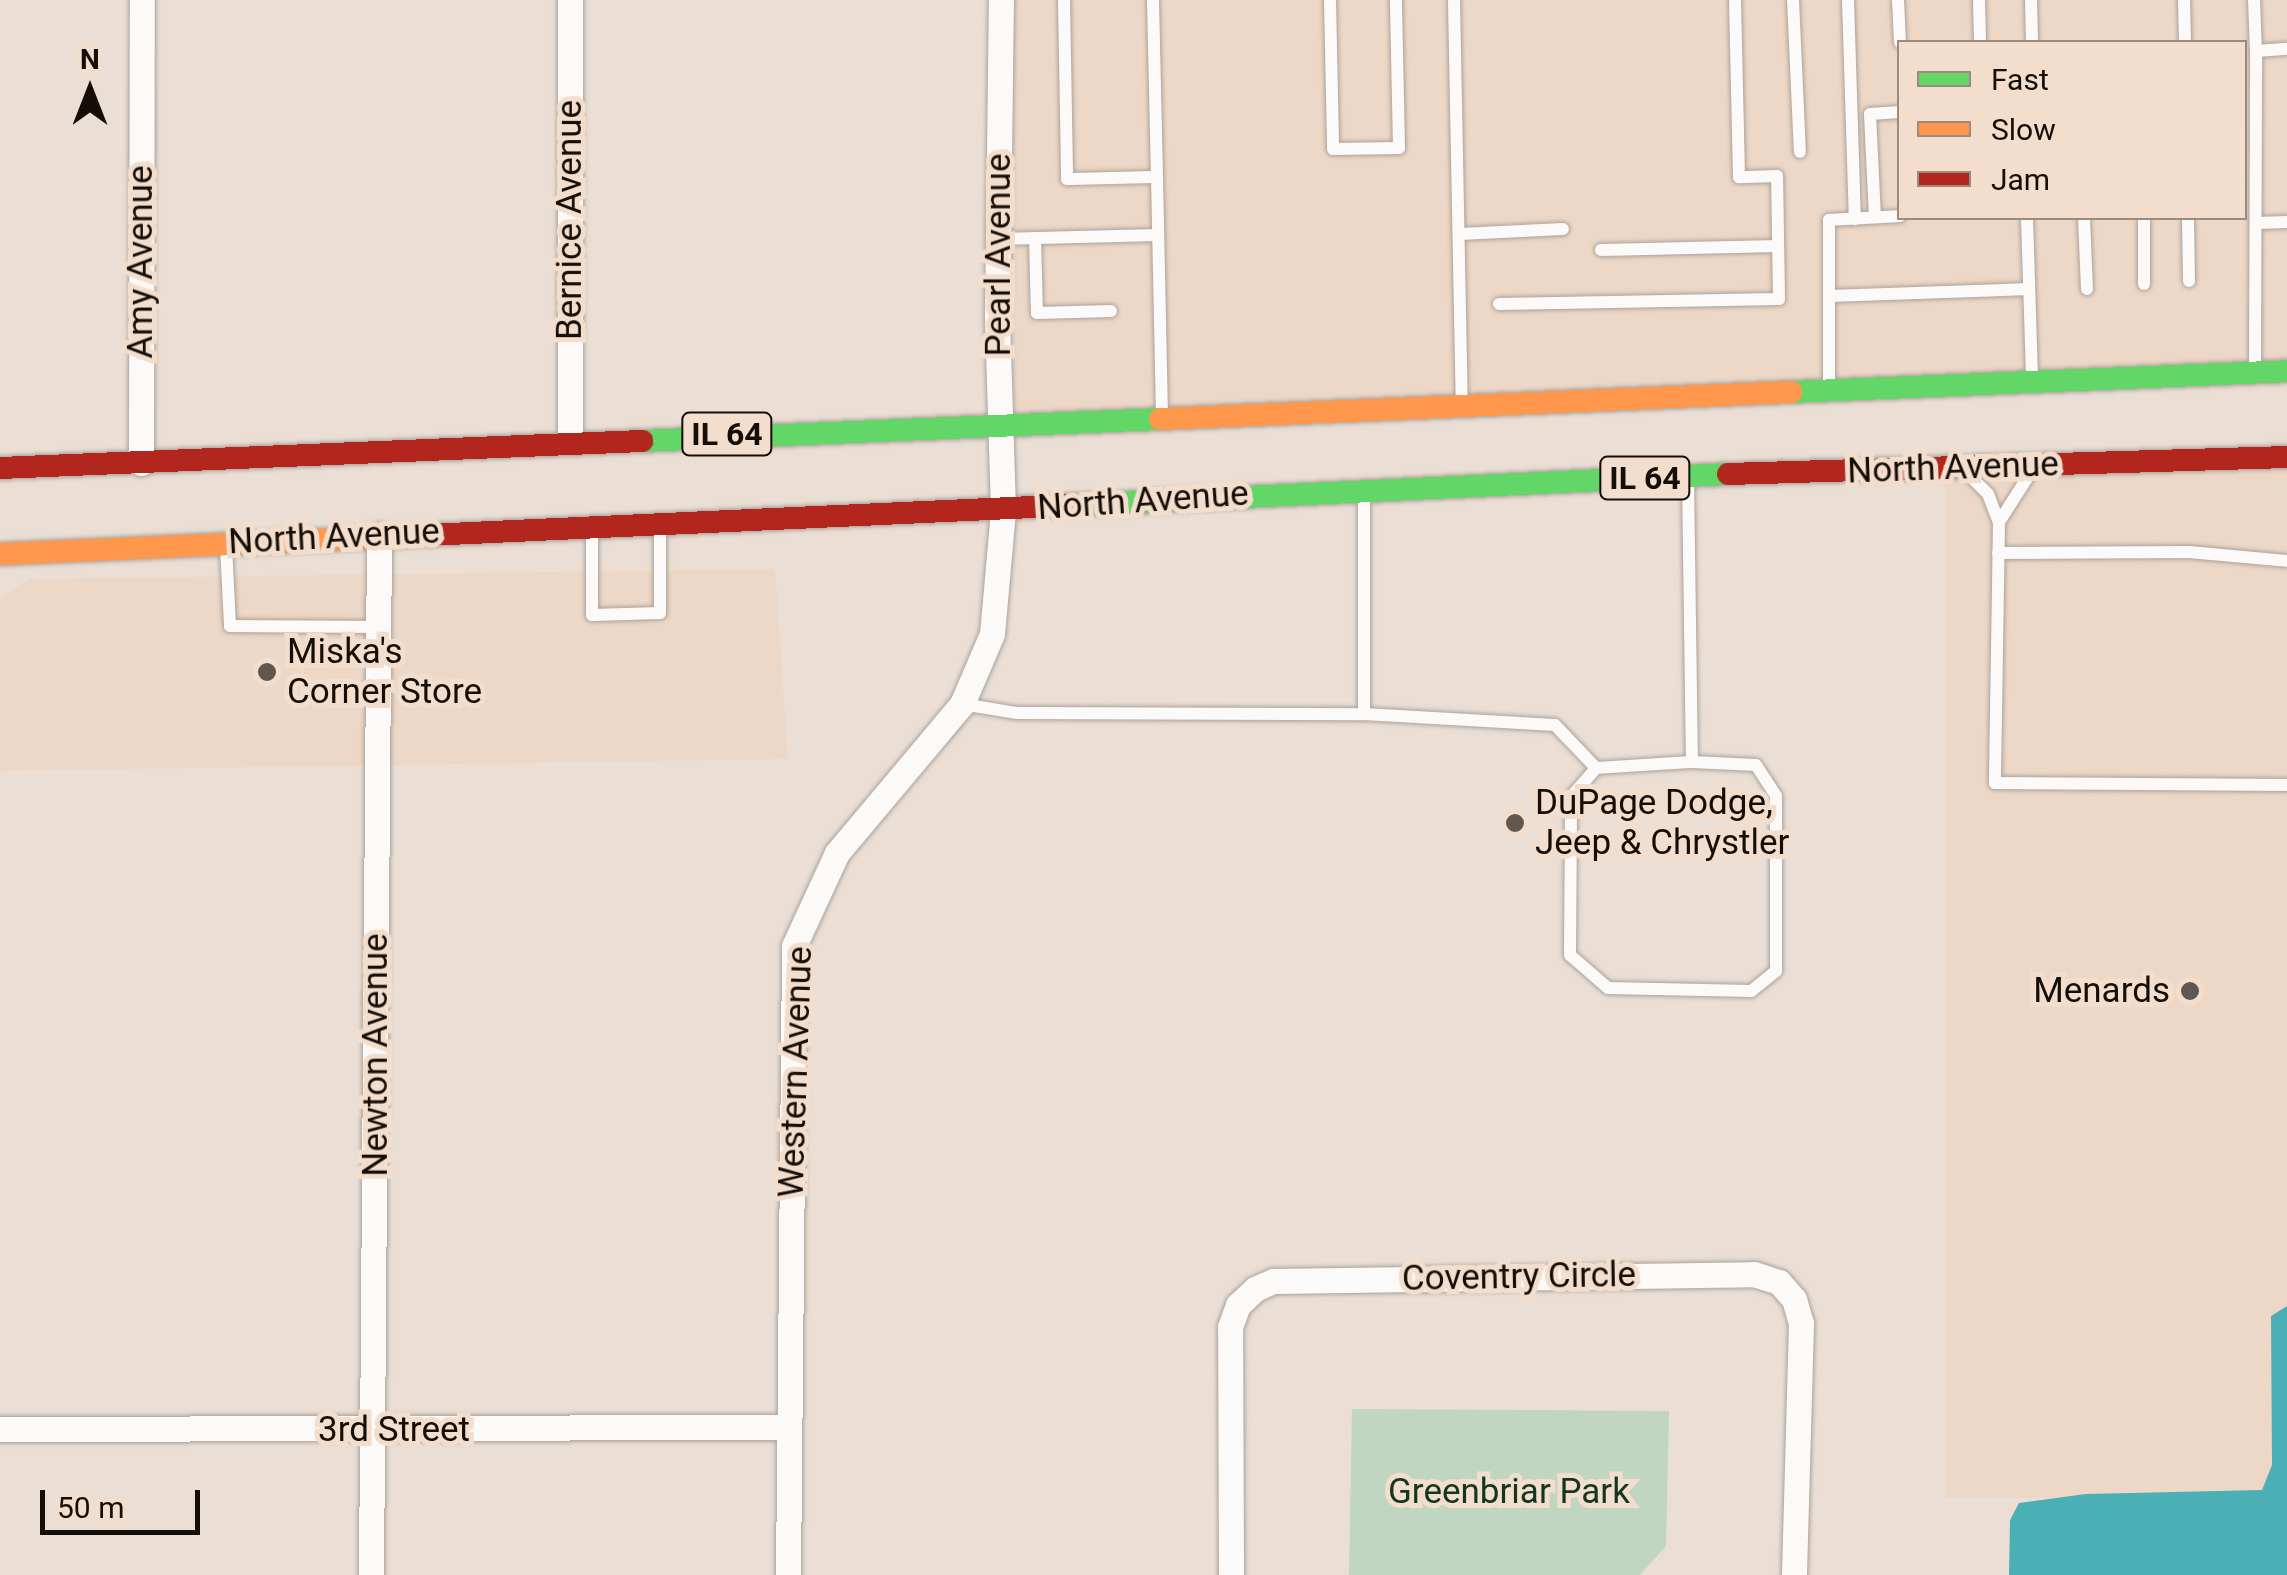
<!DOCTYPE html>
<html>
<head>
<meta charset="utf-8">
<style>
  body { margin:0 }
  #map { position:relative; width:2287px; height:1575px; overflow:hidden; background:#ebdfd5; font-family:Roboto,sans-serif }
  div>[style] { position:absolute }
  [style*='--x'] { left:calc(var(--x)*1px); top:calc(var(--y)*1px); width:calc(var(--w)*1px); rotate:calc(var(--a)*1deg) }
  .built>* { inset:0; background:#edd8c7; transform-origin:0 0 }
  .green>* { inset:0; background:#c1d6c0 }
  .water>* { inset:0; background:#4bafb6 }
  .roads { filter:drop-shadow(0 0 2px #aba29b) drop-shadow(0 0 2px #aba29b) }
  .lane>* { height:12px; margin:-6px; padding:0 6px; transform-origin:6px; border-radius:6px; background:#fcfaf9 }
  .street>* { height:25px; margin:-12.5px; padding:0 12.5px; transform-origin:12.5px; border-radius:12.5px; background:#fcfaf9 }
  .fast>* { height:22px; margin:-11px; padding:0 11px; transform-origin:11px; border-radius:11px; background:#63d668 }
  .slow>* { height:22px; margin:-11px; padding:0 11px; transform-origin:11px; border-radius:11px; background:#ff974d }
  .jam>* { height:22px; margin:-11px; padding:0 11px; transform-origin:11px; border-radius:11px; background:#b3261e }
  .dots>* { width:28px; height:28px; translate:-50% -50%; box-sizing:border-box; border:5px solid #f3decd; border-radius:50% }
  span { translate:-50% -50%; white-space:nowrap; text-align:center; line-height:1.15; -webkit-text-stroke:10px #f3decd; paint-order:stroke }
  .shield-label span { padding:2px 8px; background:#f3decd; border:2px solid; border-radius:8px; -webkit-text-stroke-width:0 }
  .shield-label { font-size:32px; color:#150e08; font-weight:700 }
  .street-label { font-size:35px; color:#150e08 }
  .poi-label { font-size:35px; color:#150e08 }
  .left { translate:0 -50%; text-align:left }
  .right { translate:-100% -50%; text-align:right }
  .park-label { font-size:35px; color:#133621 }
  .legend { position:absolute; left:1897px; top:40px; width:350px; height:180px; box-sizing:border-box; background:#f3decd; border:2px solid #9a8b7e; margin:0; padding:12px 18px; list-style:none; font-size:30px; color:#150e08 }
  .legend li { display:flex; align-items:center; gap:20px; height:50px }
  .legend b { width:50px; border:2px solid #9a8b7e }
  .north { position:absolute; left:40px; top:40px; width:100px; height:100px; -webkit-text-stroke:8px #f3decd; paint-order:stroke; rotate:0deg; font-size:28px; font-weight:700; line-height:40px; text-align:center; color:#150e08 }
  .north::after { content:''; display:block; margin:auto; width:35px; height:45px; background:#150e08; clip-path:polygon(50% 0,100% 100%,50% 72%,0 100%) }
  .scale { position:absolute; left:40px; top:1490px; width:160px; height:45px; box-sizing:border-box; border:5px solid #150e08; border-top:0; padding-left:12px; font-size:30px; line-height:35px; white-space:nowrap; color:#150e08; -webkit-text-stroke:8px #f3decd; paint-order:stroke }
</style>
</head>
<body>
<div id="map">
  <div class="built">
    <div style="clip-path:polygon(evenodd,1012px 0,2287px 0,2287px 363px,1014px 413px,1012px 0,1900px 42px,2244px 42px,2244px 218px,1900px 218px,1900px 42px)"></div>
    <div style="left:2287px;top:467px;width:1031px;height:342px;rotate:90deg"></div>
    <div style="clip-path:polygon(775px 569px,788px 759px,0 771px,0 597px,30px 579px)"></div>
  </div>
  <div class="green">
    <div style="clip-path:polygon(1352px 1409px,1669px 1411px,1666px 1546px,1640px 1575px,1349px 1575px)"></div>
  </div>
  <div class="water">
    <div style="clip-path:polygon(2287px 1306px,2287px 1575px,2009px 1575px,2010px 1520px,2019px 1503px,2086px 1494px,2262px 1490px,2272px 1465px,2271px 1316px)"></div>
  </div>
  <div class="roads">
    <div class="lane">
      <div style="--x:1064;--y:0;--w:179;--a:89"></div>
      <div style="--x:1067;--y:179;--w:90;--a:-1.3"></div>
      <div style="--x:1157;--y:177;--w:177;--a:-91.3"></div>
      <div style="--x:1330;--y:0;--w:149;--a:88.8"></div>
      <div style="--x:1333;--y:149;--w:66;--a:-0.9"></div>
      <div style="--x:1399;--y:148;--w:148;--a:-91.2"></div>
      <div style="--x:1454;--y:0;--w:400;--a:88.9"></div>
      <div style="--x:1793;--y:0;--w:152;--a:87.4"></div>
      <div style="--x:1848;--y:0;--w:219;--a:88.2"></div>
      <div style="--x:1898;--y:0;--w:42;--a:87.3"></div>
      <div style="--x:1979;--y:0;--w:42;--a:88.6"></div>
      <div style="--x:2031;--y:0;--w:42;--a:88.6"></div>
      <div style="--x:2184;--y:0;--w:42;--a:88.6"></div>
      <div style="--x:2254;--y:0;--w:51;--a:87.8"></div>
      <div style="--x:1157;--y:177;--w:239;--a:88.8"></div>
      <div style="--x:1875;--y:217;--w:103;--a:-92.8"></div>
      <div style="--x:1870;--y:114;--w:30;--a:-4"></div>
      <div style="--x:2027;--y:218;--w:162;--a:88.2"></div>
      <div style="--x:2084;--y:218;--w:71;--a:87.6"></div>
      <div style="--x:2188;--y:218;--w:63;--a:89.1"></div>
      <div style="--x:2256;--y:223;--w:31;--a:-2"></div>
      <div style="--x:1459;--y:234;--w:104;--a:-2.8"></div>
      <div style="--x:1035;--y:238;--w:75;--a:88.5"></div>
      <div style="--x:1037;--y:313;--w:74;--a:-1.5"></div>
      <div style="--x:998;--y:239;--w:160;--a:-1.4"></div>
      <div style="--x:1601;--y:250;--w:177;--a:-1.3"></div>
      <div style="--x:2144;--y:284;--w:66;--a:-90"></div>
      <div style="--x:1829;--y:296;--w:200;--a:-2"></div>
      <div style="--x:1499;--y:304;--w:280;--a:-1"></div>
      <div style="--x:1779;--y:299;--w:123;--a:-90.9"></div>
      <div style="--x:1777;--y:176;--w:38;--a:178"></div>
      <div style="--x:1739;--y:177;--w:177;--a:-91.3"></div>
      <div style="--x:2255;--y:367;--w:316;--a:-89.8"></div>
      <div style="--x:2256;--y:51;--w:31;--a:-4"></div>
      <div style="--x:1829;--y:389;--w:169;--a:-90"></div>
      <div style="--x:1829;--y:220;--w:71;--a:-3.2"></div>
      <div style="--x:2031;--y:472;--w:59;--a:122.6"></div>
      <div style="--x:1999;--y:522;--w:261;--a:90.9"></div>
      <div style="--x:1995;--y:783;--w:292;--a:0.4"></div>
      <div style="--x:1968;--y:474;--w:28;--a:45"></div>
      <div style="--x:1988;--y:494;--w:30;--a:69"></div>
      <div style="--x:1688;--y:479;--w:283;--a:89.2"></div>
      <div style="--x:1692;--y:762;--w:64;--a:2.7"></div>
      <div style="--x:1756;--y:765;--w:37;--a:57"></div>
      <div style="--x:1776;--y:796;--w:175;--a:90"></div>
      <div style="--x:1776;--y:971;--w:32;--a:141"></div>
      <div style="--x:1751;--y:991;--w:143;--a:-178.8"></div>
      <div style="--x:1608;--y:988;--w:50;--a:-139"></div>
      <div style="--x:1570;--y:955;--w:158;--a:-89.6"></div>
      <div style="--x:1571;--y:797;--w:38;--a:-49"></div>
      <div style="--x:1596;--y:768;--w:96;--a:-3.6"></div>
      <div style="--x:592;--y:532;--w:83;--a:90"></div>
      <div style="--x:592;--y:615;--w:68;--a:-1.7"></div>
      <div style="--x:660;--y:613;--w:84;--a:-90"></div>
      <div style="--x:226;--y:546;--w:80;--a:87.1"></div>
      <div style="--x:230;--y:626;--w:148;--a:0.4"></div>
      <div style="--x:1998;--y:553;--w:191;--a:-0.3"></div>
      <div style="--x:2189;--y:552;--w:98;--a:5.2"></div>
      <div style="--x:962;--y:704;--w:56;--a:9.3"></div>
      <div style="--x:1017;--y:713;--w:347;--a:0.2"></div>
      <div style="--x:1364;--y:714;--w:220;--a:-90"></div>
      <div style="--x:1364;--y:714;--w:191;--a:3.3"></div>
      <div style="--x:1555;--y:725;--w:59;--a:46.4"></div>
    </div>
    <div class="street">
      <div style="--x:570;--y:440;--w:440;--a:-90"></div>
      <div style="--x:141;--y:463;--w:463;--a:-89.9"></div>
      <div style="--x:0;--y:1429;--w:788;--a:-0.15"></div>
      <div style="--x:371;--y:1575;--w:1040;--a:-89.56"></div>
      <div style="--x:788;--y:1575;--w:629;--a:-89.45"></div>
      <div style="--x:794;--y:946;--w:102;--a:-65.2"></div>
      <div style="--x:837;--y:853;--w:194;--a:-50"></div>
      <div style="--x:962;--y:704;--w:76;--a:-66.8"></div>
      <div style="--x:992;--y:634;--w:124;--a:-84.9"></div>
      <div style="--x:1003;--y:510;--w:190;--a:-91.8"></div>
      <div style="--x:997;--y:320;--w:320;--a:-89.3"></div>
      <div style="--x:1231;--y:1575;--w:248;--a:-90.2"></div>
      <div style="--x:1230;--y:1327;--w:23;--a:-70"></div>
      <div style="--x:1238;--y:1305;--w:23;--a:-43"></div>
      <div style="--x:1255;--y:1289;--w:20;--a:-24"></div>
      <div style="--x:1273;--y:1281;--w:481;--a:-0.8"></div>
      <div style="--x:1754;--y:1274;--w:26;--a:18"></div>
      <div style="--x:1779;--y:1282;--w:23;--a:49"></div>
      <div style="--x:1794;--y:1299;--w:25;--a:74"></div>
      <div style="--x:1801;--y:1323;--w:252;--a:91.6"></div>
    </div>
    <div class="fast">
      <div style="--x:1791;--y:392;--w:496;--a:-2.4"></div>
      <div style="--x:642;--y:441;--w:518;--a:-2.43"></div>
      <div style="--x:1076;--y:505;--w:653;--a:-2.72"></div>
    </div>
    <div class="slow">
      <div style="--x:1160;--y:419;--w:632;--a:-2.45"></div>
      <div style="--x:0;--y:554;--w:406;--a:-2.5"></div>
    </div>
    <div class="jam">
      <div style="--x:0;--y:468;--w:643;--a:-2.41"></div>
      <div style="--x:1728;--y:474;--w:559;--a:-1.74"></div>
      <div style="--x:406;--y:536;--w:671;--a:-2.65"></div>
    </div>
  </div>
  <div class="dots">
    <div style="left:267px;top:672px;background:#605750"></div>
    <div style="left:1515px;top:823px;background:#605750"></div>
    <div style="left:2190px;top:991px;background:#605750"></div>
  </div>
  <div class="shield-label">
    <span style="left:727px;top:434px">IL 64</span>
    <span style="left:1645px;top:478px">IL 64</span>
  </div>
  <div class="street-label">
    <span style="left:570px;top:220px;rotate:-90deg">Bernice Avenue</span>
    <span style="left:999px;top:255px;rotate:-90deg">Pearl Avenue</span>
    <span style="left:141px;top:262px;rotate:-90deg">Amy Avenue</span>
    <span style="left:1953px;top:468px;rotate:-2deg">North Avenue</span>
    <span style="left:1143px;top:501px;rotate:-4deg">North Avenue</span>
    <span style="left:334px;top:537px;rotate:-3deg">North Avenue</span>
    <span style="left:376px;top:1055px;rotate:-90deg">Newton Avenue</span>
    <span style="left:796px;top:1072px;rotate:-88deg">Western Avenue</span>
    <span style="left:1519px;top:1277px;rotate:-1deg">Coventry Circle</span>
    <span style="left:394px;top:1430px">3rd Street</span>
  </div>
  <div class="poi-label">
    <span class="left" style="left:287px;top:672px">Miska's<br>Corner Store</span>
    <span class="left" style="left:1535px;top:823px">DuPage Dodge,<br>Jeep &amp; Chrystler</span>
    <span class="right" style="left:2170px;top:991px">Menards</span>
  </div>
  <div class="park-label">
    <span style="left:1509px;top:1492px">Greenbriar Park</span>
  </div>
  <ul class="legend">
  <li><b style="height:12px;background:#63d668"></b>Fast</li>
  <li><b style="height:12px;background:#ff974d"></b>Slow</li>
  <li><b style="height:12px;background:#b3261e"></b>Jam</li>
  </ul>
  <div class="north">N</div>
  <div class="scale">50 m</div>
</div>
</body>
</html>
